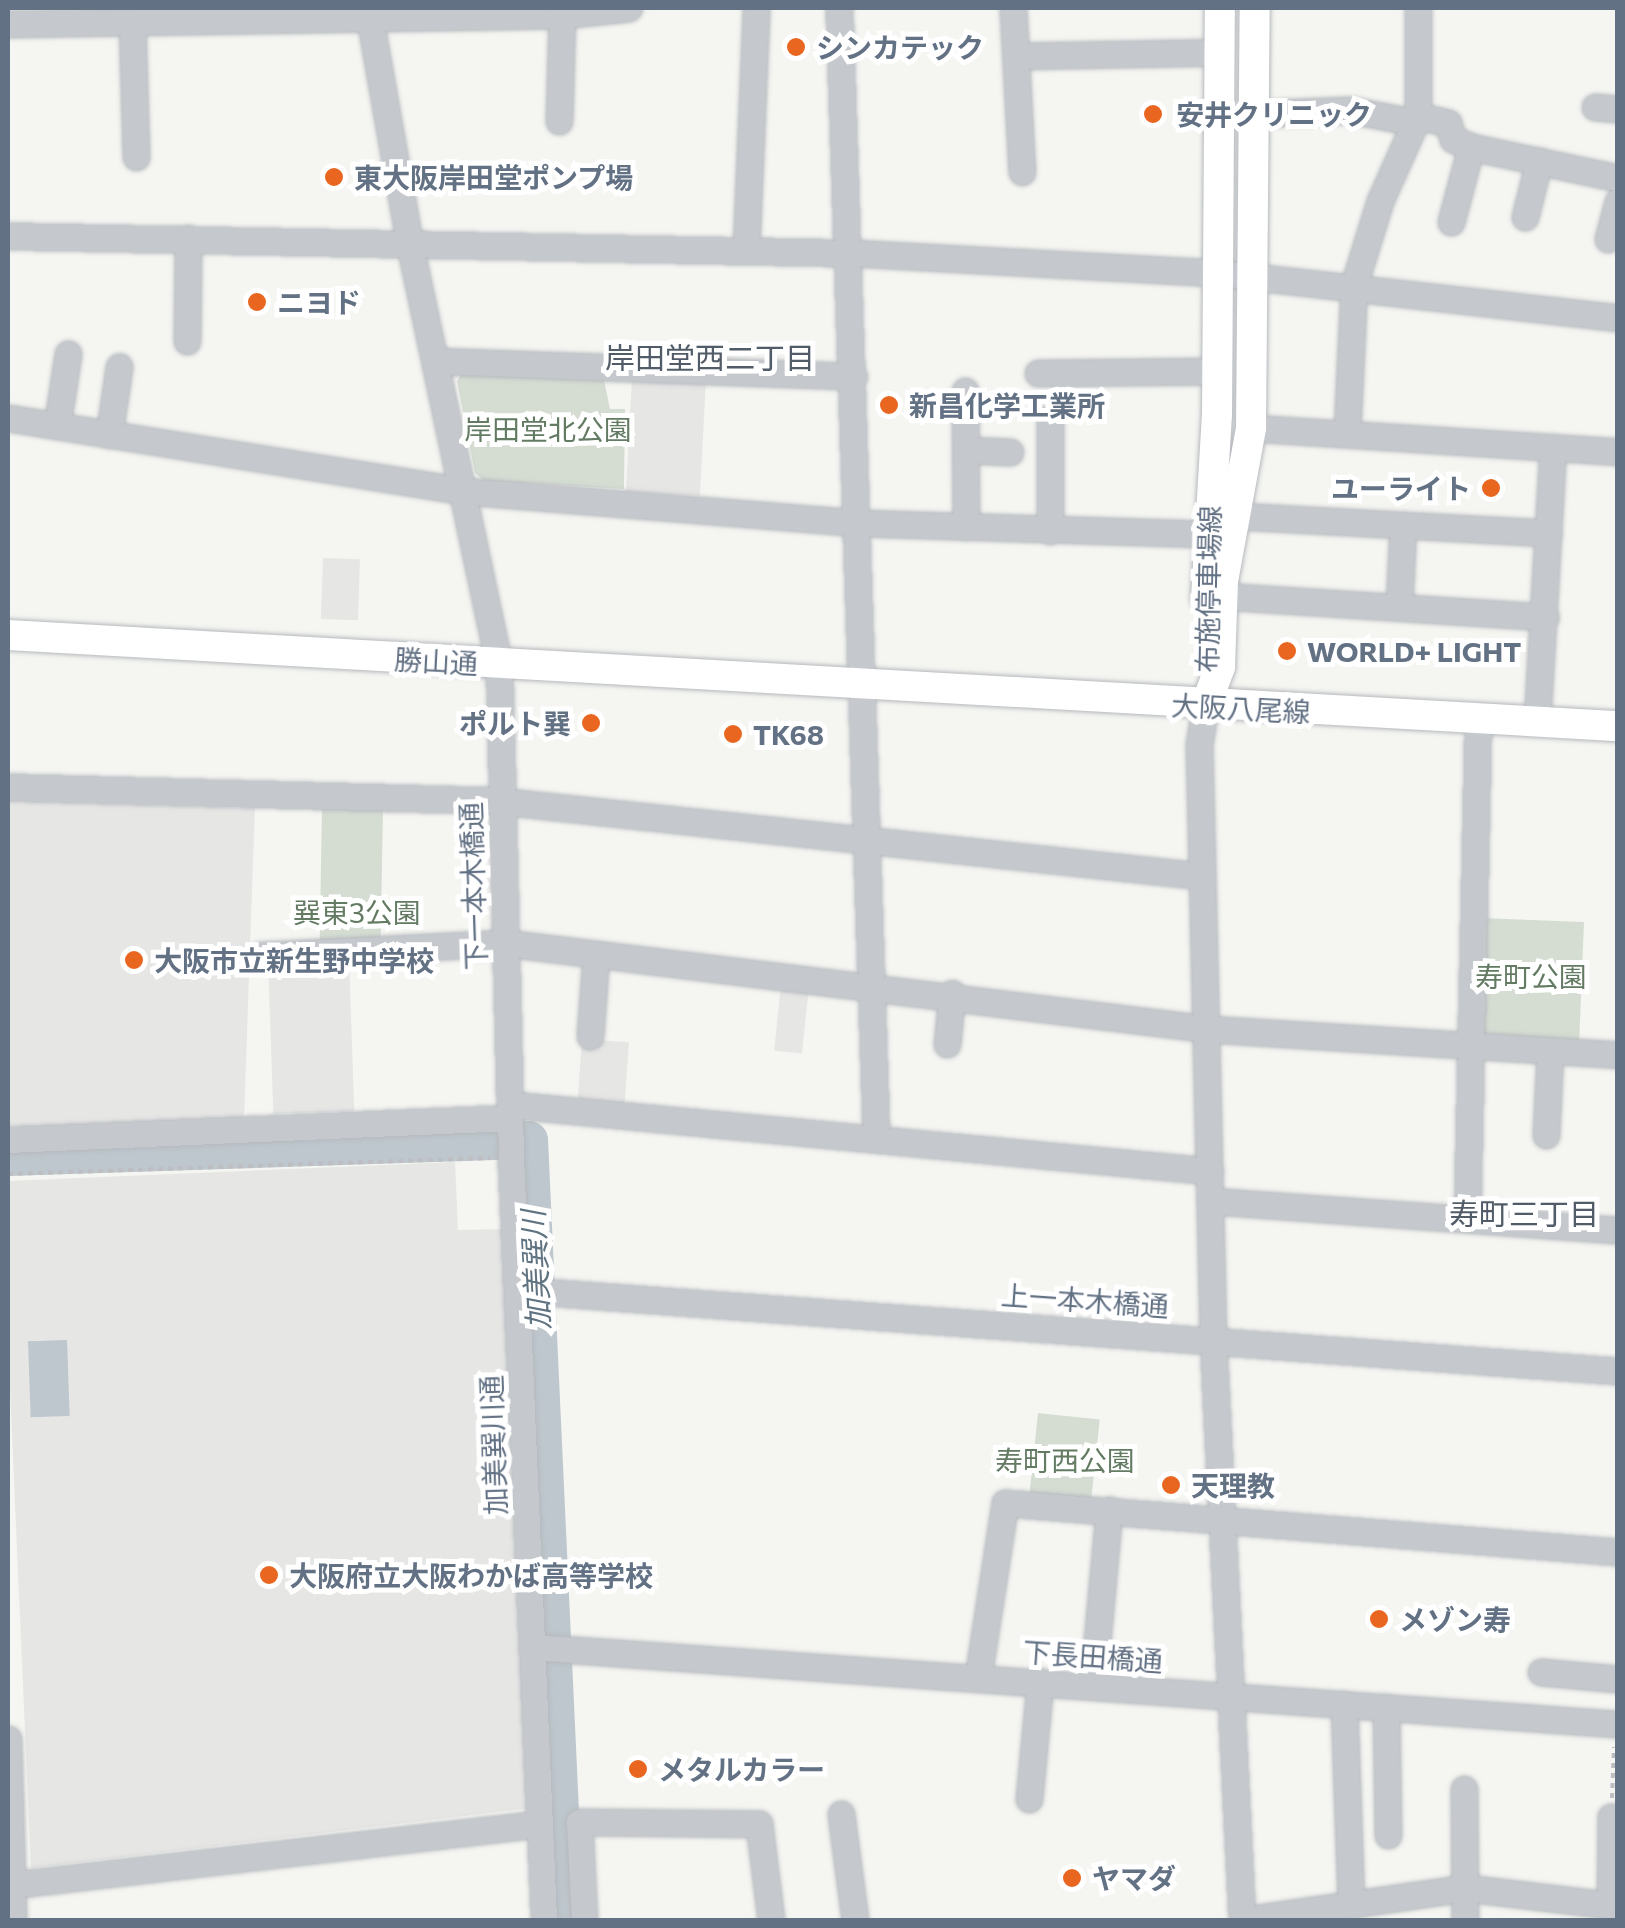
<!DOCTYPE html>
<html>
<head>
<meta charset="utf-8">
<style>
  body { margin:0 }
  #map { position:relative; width:1625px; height:1928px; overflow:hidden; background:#f5f6f2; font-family:Commissioner,"Noto Sans JP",sans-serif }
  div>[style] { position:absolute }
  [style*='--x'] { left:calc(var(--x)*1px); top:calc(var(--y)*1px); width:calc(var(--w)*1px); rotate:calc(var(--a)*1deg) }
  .built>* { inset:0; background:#e6e6e5; transform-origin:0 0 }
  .green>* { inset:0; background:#d5ddd3; transform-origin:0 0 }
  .water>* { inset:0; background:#bec7cd; transform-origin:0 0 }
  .river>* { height:38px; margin:-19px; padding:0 19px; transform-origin:19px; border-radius:19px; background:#bec7cd }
  .path>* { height:4px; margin-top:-2px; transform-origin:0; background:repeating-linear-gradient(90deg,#bcbec1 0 5px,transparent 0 10px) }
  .roads { filter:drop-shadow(0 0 2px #b6b9be) drop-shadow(0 0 2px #b6b9be) }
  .minor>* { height:25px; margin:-12.5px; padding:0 12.5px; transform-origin:12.5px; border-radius:12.5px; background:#c5c8cc }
  .major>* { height:30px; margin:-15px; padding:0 15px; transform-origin:15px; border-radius:15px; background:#fff }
  .dots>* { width:28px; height:28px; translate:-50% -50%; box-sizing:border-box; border:5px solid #fff; border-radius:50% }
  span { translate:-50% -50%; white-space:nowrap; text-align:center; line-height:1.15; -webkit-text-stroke:10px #fff; paint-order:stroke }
  .poi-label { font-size:28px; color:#637184; font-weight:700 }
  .left { translate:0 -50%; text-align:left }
  .right { translate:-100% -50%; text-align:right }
  .park-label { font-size:28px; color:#647b63 }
  .street-label { font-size:28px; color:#637184 }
  .neighbourhood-label { font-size:30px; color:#525c69 }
  .water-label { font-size:30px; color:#5f7381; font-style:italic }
  .frame { position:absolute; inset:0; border:10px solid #637184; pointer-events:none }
</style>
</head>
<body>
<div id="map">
  <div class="built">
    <div style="left:632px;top:377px;width:74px;height:115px;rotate:3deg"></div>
    <div style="left:323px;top:558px;width:37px;height:61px;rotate:2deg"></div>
    <div style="left:8px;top:800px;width:247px;height:326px;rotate:2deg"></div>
    <div style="left:349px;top:959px;width:152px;height:81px;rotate:88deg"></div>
    <div style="left:781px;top:985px;width:28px;height:66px;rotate:6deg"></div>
    <div style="left:582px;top:1039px;width:47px;height:64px;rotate:4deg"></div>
    <div style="clip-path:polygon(455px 1162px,458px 1230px,504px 1229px,531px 1808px,31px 1868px,8px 1343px,8px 1181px)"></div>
  </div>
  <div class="green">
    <div style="clip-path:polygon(462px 373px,603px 375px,610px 409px,625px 409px,624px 489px,484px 481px,475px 473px,457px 381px)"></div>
    <div style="left:322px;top:807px;width:61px;height:139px;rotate:1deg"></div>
    <div style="clip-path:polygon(1482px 918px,1584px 922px,1579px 1046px,1486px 1043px,1478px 1030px)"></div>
    <div style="left:1038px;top:1413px;width:62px;height:87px;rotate:6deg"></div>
  </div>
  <div class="water">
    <div style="left:67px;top:1340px;width:76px;height:39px;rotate:88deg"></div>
  </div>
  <div class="river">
    <div style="--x:8;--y:1157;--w:521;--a:-1.87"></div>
    <div style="--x:529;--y:1140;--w:781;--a:87.36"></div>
  </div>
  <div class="path">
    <div style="--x:8;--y:1174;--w:483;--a:-1.9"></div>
    <div style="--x:1612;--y:1798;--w:51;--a:-87.8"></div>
  </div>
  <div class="roads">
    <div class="minor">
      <div style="--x:839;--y:8;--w:1131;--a:88.12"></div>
      <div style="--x:1013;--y:8;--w:164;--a:86.9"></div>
      <div style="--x:370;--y:19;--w:225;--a:80"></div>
      <div style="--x:409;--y:241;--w:433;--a:78"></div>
      <div style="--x:499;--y:665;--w:492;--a:88.6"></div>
      <div style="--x:511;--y:1157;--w:764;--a:87.52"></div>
      <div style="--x:132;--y:21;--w:136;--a:88.3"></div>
      <div style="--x:8;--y:24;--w:554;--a:-0.93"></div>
      <div style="--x:562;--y:15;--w:67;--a:-6"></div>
      <div style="--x:1018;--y:56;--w:202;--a:-1.1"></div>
      <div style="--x:1595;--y:107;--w:23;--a:5"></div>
      <div style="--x:1274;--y:113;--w:76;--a:-2.3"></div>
      <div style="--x:1350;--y:110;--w:64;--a:10.8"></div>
      <div style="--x:1418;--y:116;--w:31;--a:13"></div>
      <div style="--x:1448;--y:123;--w:17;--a:73"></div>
      <div style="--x:1453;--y:139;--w:20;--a:24"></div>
      <div style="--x:1471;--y:147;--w:150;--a:11.9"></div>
      <div style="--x:559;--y:121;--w:106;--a:-88.4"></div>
      <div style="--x:1525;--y:217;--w:58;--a:-76"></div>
      <div style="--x:1451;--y:222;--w:78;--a:-75.1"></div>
      <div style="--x:8;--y:236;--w:842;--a:1.16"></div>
      <div style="--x:850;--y:253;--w:370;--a:3.1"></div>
      <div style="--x:1219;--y:273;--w:402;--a:6.4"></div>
      <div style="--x:1608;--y:239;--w:39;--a:-75"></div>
      <div style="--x:746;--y:250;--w:242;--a:-87.6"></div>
      <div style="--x:187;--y:341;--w:103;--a:-89.4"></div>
      <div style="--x:435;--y:361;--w:419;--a:2.1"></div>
      <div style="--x:1038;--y:373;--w:180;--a:-0.6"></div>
      <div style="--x:965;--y:391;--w:136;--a:89.6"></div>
      <div style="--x:8;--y:418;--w:461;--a:9.1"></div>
      <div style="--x:463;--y:491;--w:397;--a:4.6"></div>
      <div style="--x:859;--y:523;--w:347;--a:1.8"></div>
      <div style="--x:1050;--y:418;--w:113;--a:90"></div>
      <div style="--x:57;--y:426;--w:73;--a:-81.3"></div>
      <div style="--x:1251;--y:428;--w:368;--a:3.7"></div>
      <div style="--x:1347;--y:432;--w:147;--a:-87.3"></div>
      <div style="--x:1354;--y:285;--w:88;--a:-72.8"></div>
      <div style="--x:1380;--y:201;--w:93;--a:-65.9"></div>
      <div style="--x:1418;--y:116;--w:108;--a:-90"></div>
      <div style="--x:109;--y:435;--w:69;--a:-81.6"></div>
      <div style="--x:966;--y:450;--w:44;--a:2.6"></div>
      <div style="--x:1236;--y:516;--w:313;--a:3.1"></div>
      <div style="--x:1221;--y:596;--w:325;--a:3.7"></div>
      <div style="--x:1399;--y:607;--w:82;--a:-87.2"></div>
      <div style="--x:1205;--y:707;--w:37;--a:99"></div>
      <div style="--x:1199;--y:744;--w:596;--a:88.65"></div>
      <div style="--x:1213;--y:1340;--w:581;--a:87.14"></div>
      <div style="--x:1537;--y:722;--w:275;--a:-86.7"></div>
      <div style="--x:8;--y:787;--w:491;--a:1.6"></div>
      <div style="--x:499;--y:801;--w:707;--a:6.09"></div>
      <div style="--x:261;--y:955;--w:244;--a:-2.8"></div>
      <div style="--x:505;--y:943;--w:708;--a:6.97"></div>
      <div style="--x:1208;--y:1029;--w:411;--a:3.6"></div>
      <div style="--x:590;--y:1036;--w:82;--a:-85.8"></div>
      <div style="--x:947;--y:1044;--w:51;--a:-84.4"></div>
      <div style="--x:513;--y:1105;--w:700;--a:5.41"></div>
      <div style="--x:1546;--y:1135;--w:84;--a:-87.3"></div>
      <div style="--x:8;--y:1140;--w:502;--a:-2.51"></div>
      <div style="--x:1211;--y:1201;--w:408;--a:4.1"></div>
      <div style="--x:1467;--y:1219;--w:500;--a:-88.74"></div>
      <div style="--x:517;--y:1290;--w:1104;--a:4.21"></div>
      <div style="--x:532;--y:1647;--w:1089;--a:4.06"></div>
      <div style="--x:1541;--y:1672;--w:77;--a:5.2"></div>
      <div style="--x:978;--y:1677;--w:176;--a:-81.2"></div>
      <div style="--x:1005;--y:1503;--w:615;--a:4.57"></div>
      <div style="--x:1093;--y:1686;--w:177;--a:-84.8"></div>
      <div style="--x:1344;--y:1704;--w:201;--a:88"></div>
      <div style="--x:1386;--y:1707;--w:128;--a:89.1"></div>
      <div style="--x:8;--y:1739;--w:181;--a:88.4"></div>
      <div style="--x:1464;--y:1789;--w:131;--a:89.6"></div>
      <div style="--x:1029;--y:1799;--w:118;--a:-84.6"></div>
      <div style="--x:841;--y:1814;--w:107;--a:82.5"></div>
      <div style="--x:11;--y:1885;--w:532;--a:-6.59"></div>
      <div style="--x:1610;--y:1906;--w:89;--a:-89.4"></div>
      <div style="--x:1611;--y:1817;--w:7;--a:8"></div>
      <div style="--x:584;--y:1920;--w:98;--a:-92.9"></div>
      <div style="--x:579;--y:1822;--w:180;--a:0.6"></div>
      <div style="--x:759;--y:1824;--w:97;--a:82.9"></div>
      <div style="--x:1243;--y:1920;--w:225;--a:-8.2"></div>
      <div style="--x:1466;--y:1888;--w:153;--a:6.8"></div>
    </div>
    <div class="major">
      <div style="--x:1206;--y:599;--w:184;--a:-86.6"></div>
      <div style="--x:1217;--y:415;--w:407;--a:-89.6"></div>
      <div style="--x:8;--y:635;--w:1613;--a:3.24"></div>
      <div style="--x:1205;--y:707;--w:43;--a:-69.4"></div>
      <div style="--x:1220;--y:667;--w:86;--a:-88"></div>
      <div style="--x:1223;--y:581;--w:156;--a:-79.6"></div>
      <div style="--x:1251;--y:428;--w:420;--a:-89.5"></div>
    </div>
  </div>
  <div class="dots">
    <div style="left:796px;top:47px;background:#e8661f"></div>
    <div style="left:1153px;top:114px;background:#e8661f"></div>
    <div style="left:334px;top:177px;background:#e8661f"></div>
    <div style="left:257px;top:302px;background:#e8661f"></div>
    <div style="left:889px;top:405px;background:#e8661f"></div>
    <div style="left:1491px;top:488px;background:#e8661f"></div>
    <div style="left:1287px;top:651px;background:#e8661f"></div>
    <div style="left:591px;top:723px;background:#e8661f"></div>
    <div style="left:733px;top:734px;background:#e8661f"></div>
    <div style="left:134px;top:960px;background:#e8661f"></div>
    <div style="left:1171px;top:1485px;background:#e8661f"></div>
    <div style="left:269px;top:1575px;background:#e8661f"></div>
    <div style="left:1379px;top:1619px;background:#e8661f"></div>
    <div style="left:638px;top:1769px;background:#e8661f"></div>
    <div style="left:1072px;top:1878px;background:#e8661f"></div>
  </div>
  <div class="poi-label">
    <span class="left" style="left:816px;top:47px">シンカテック</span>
    <span class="left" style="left:1176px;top:114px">安井クリニック</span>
    <span class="left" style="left:354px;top:177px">東大阪岸田堂ポンプ場</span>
    <span class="left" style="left:277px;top:302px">ニヨド</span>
    <span class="left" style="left:909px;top:405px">新昌化学工業所</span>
    <span class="right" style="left:1471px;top:488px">ユーライト</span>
    <span class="left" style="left:1307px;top:651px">WORLD+ LIGHT</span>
    <span class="right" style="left:571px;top:723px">ポルト巽</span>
    <span class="left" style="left:753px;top:734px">TK68</span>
    <span class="left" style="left:154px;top:960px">大阪市立新生野中学校</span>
    <span class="left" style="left:1191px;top:1485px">天理教</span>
    <span class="left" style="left:289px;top:1575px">大阪府立大阪わかば高等学校</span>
    <span class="left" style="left:1399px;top:1619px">メゾン寿</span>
    <span class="left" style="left:658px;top:1769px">メタルカラー</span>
    <span class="left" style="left:1092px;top:1878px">ヤマダ</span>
  </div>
  <div class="park-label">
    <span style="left:548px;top:429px">岸田堂北公園</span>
    <span style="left:357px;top:912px">巽東3公園</span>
    <span style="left:1531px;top:976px">寿町公園</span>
    <span style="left:1065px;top:1460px">寿町西公園</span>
  </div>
  <div class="street-label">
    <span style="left:1208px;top:589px;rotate:-89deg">布施停車場線</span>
    <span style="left:436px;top:661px;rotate:3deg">勝山通</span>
    <span style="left:1241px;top:708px;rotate:3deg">大阪八尾線</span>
    <span style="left:473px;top:886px;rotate:-92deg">下一本木橋通</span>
    <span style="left:1085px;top:1300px;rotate:4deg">上一本木橋通</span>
    <span style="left:493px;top:1445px;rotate:-92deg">加美巽川通</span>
    <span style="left:1093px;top:1656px;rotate:4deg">下長田橋通</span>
  </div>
  <div class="neighbourhood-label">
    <span style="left:710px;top:357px">岸田堂西二丁目</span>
    <span style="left:1524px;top:1213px">寿町三丁目</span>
  </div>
  <div class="water-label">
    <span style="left:535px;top:1270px;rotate:-93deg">加美巽川</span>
  </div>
  <div class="frame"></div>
</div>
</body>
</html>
